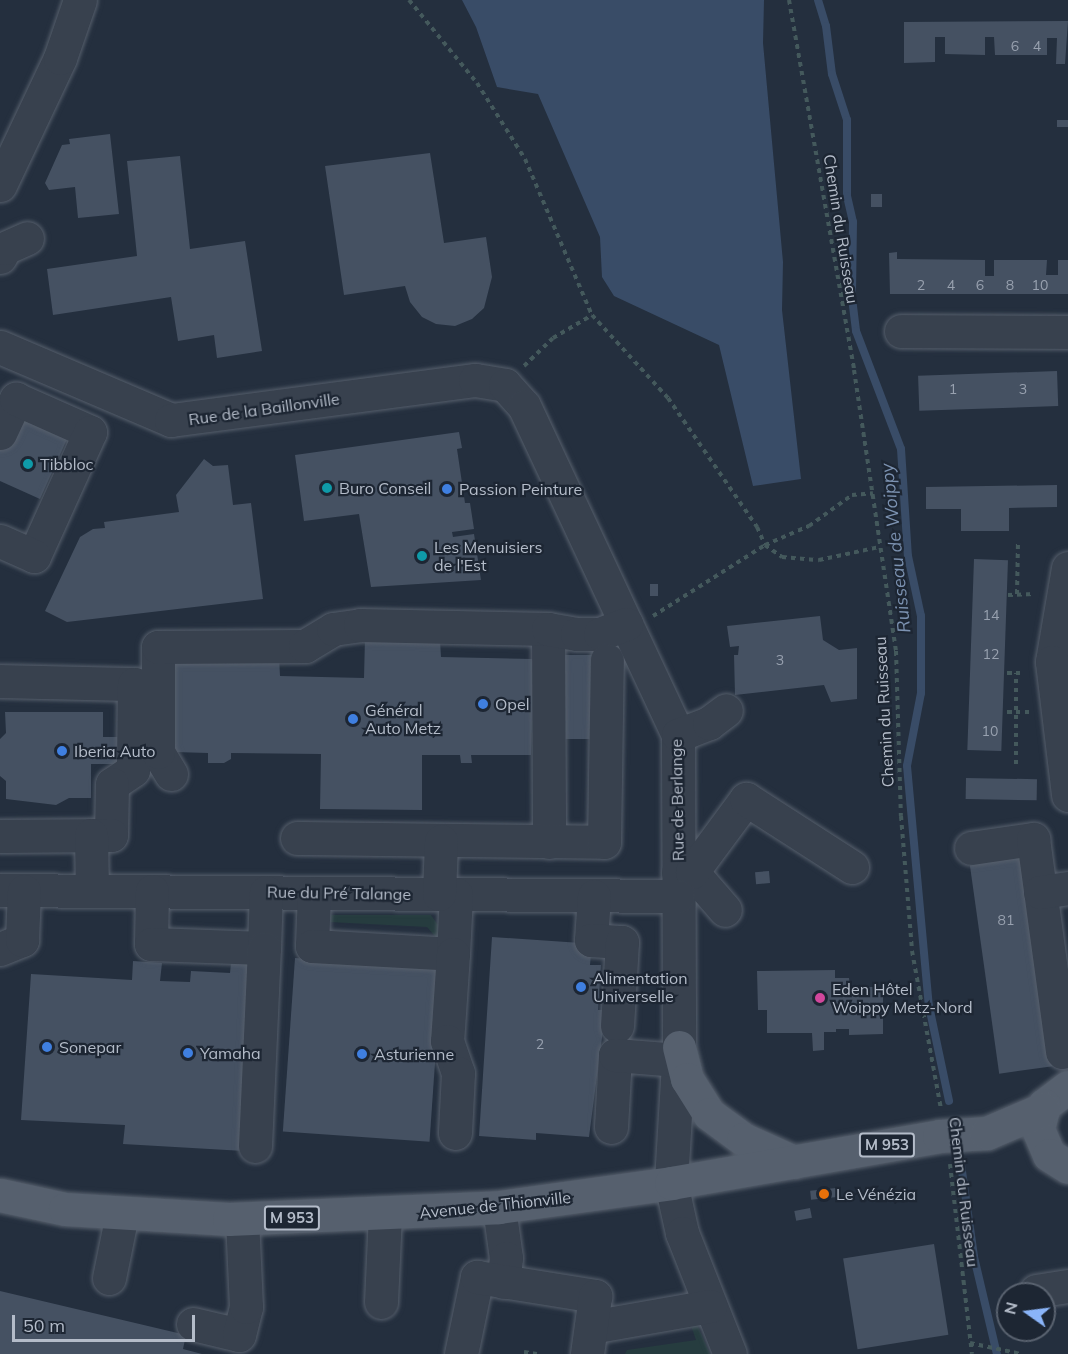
<!DOCTYPE html>
<html>
<head>
<meta charset="utf-8">
<style>
  body { margin:0 }
  #map { position:relative; width:1068px; height:1354px; overflow:hidden; background:#242f3e; font-family:Mulish,sans-serif }
  div>[style] { position:absolute }
  [style*='--x'] { left:calc(var(--x)*1px); top:calc(var(--y)*1px); width:calc(var(--w)*1px); rotate:calc(var(--a)*1deg) }
  .green>* { inset:0; background:#263c3f }
  .water>* { inset:0; background:#394c67 }
  .stream>* { height:8px; margin:-4px; padding:0 4px; transform-origin:4px; border-radius:4px; background:#394c67 }
  .building>* { inset:0; background:#455162; transform-origin:0 0 }
  .path>* { height:4px; margin-top:-2px; transform-origin:0; background:repeating-linear-gradient(90deg,#44595c 0 4.5px,transparent 0 9px) }
  .roads { filter:drop-shadow(0 0 2px #565f6c) drop-shadow(0 0 2px #565f6c) }
  .minor>* { height:33px; margin:-16.5px; padding:0 16.5px; transform-origin:16.5px; border-radius:16.5px; background:#38414e }
  .major>* { height:33px; margin:-16.5px; padding:0 16.5px; transform-origin:16.5px; border-radius:16.5px; background:#56606e }
  .dots>* { width:16px; height:16px; translate:-50% -50%; box-sizing:border-box; border:3px solid #1d2633; border-radius:50% }
  span { translate:-50% -50%; white-space:nowrap; text-align:center; line-height:1.15; -webkit-text-stroke:4.5px #1d2633; paint-order:stroke }
  .number-label { font-size:14px; color:#98a1af }
  .number-label span { -webkit-text-stroke-width:0 }
  .shield-label span { padding:2px 4px; background:#1d2633; border:2px solid; border-radius:4px; -webkit-text-stroke-width:0 }
  .shield-label { font-size:15px; color:#b4bcc9; font-weight:700 }
  .street-label { font-size:16px; color:#b4bcc9 }
  .poi-label { font-size:16px; color:#b4bcc9 }
  .left { translate:0 -50%; text-align:left }
  .water-label { font-size:18px; color:#7c92b1; font-style:italic }
  .north { position:absolute; left:996px; top:1282px; width:60px; height:60px; box-sizing:border-box; background:#1d2633; border:2px solid #59626f; border-radius:50%; rotate:284deg; font-size:16px; font-weight:700; line-height:24px; text-align:center; color:#b4bcc9 }
  .north::after { content:''; display:block; margin:auto; width:21px; height:27px; background:#8ab4f8; clip-path:polygon(50% 0,100% 100%,50% 72%,0 100%) }
  .scale { position:absolute; left:12px; top:1315px; width:183px; height:27px; box-sizing:border-box; border:3px solid #b4bcc9; border-top:0; padding-left:8px; font-size:18px; line-height:21px; white-space:nowrap; color:#b4bcc9; -webkit-text-stroke:4px #1d2633; paint-order:stroke }
</style>
</head>
<body>
<div id="map">
  <div class="green">
    <div style="clip-path:polygon(329px 915px,431px 915px,438px 925px,439px 941px,427px 927px,329px 922px)"></div>
    <div style="clip-path:polygon(696px 1322px,710px 1354px,625px 1354px,627px 1350px,696px 1340px,690px 1323px)"></div>
  </div>
  <div class="water">
    <div style="clip-path:polygon(462px 0,764px 0,763px 43px,783px 262px,782px 310px,801px 479px,753px 486px,719px 345px,614px 296px,602px 277px,600px 237px,538px 94px,497px 87px,476px 27px)"></div>
  </div>
  <div class="stream">
    <div style="--x:818;--y:0;--w:27;--a:73"></div>
    <div style="--x:826;--y:26;--w:48;--a:82.9"></div>
    <div style="--x:832;--y:74;--w:48;--a:71.9"></div>
    <div style="--x:847;--y:120;--w:76;--a:90"></div>
    <div style="--x:847;--y:196;--w:27;--a:77"></div>
    <div style="--x:853;--y:222;--w:76;--a:90.8"></div>
    <div style="--x:852;--y:298;--w:33;--a:83"></div>
    <div style="--x:856;--y:331;--w:126;--a:69.1"></div>
    <div style="--x:901;--y:449;--w:107;--a:86.3"></div>
    <div style="--x:908;--y:556;--w:61;--a:77.8"></div>
    <div style="--x:921;--y:616;--w:77;--a:90"></div>
    <div style="--x:921;--y:693;--w:74;--a:100.9"></div>
    <div style="--x:907;--y:766;--w:241;--a:84.8"></div>
    <div style="--x:929;--y:1006;--w:97;--a:78.1"></div>
    <div style="--x:961;--y:1164;--w:94;--a:82"></div>
    <div style="--x:974;--y:1257;--w:100;--a:76.7"></div>
  </div>
  <div class="building">
    <div style="clip-path:polygon(1068px 21px,1065px 64px,1056px 64px,1057px 38px,1047px 38px,1047px 55px,995px 55px,994px 37px,985px 37px,985px 55px,945px 54px,945px 37px,935px 37px,935px 62px,904px 63px,904px 22px)"></div>
    <div style="left:1057px;top:120px;width:11px;height:7px"></div>
    <div style="clip-path:polygon(110px 134px,119px 214px,78px 218px,75px 187px,49px 190px,45px 183px,62px 145px,70px 144px,69px 139px)"></div>
    <div style="clip-path:polygon(430px 153px,444px 243px,486px 237px,492px 277px,484px 308px,472px 319px,455px 326px,436px 324px,422px 317px,410px 302px,405px 286px,344px 295px,325px 166px)"></div>
    <div style="clip-path:polygon(180px 156px,190px 249px,245px 241px,262px 351px,217px 358px,214px 335px,178px 341px,171px 297px,53px 315px,47px 269px,137px 256px,127px 161px)"></div>
    <div style="left:871px;top:194px;width:11px;height:13px"></div>
    <div style="clip-path:polygon(897px 252px,897px 259px,985px 260px,985px 276px,994px 276px,994px 260px,1047px 260px,1046px 275px,1058px 275px,1058px 260px,1068px 260px,1068px 294px,890px 294px,889px 253px)"></div>
    <div style="left:1057px;top:371px;width:35px;height:139px;rotate:88deg"></div>
    <div style="clip-path:polygon(16px 414px,68px 437px,40px 499px,0 481px,0 448px)"></div>
    <div style="clip-path:polygon(459px 432px,462px 448px,457px 449px,465px 503px,470px 503px,474px 529px,452px 532px,453px 537px,474px 534px,481px 580px,371px 587px,359px 514px,304px 521px,295px 455px)"></div>
    <div style="clip-path:polygon(204px 459px,213px 466px,228px 465px,233px 505px,251px 503px,263px 599px,67px 622px,45px 611px,80px 537px,93px 529px,105px 528px,104px 522px,179px 512px,176px 495px)"></div>
    <div style="clip-path:polygon(1057px 485px,1057px 507px,1009px 508px,1009px 531px,961px 531px,961px 509px,926px 509px,926px 487px)"></div>
    <div style="left:974px;top:559px;width:34px;height:191px;rotate:2deg"></div>
    <div style="left:650px;top:584px;width:8px;height:12px"></div>
    <div style="clip-path:polygon(820px 616px,823px 640px,839px 650px,857px 648px,857px 699px,831px 702px,824px 685px,735px 695px,734px 655px,738px 655px,739px 646px,730px 647px,727px 626px)"></div>
    <div style="clip-path:polygon(365px 637px,440px 640px,441px 657px,533px 659px,531px 755px,471px 755px,472px 763px,461px 763px,460px 755px,422px 755px,422px 810px,320px 809px,321px 754px,231px 753px,231px 759px,224px 763px,208px 763px,208px 753px,174px 752px,164px 654px,279px 656px,280px 676px,364px 678px)"></div>
    <div style="left:557px;top:655px;width:38px;height:84px"></div>
    <div style="clip-path:polygon(5px 712px,103px 712px,103px 737px,124px 737px,124px 764px,91px 764px,91px 798px,69px 798px,56px 805px,6px 799px,6px 781px,0 776px,0 739px,6px 733px)"></div>
    <div style="left:966px;top:778px;width:71px;height:21px;rotate:1deg"></div>
    <div style="left:1025px;top:855px;width:213px;height:56px;rotate:82deg"></div>
    <div style="left:769px;top:871px;width:12px;height:14px;rotate:85deg"></div>
    <div style="clip-path:polygon(492px 937px,581px 943px,580px 953px,591px 954px,590px 965px,601px 965px,598px 1010px,604px 1010px,603px 1030px,589px 1137px,536px 1133px,536px 1140px,479px 1136px)"></div>
    <div style="left:295px;top:958px;width:147px;height:174px;rotate:4deg"></div>
    <div style="clip-path:polygon(133px 961px,162px 963px,160px 981px,190px 982px,191px 971px,230px 973px,231px 963px,253px 964px,244px 1151px,123px 1144px,125px 1125px,21px 1120px,31px 974px,132px 980px)"></div>
    <div style="clip-path:polygon(835px 970px,835px 978px,849px 978px,850px 987px,883px 987px,883px 1034px,849px 1035px,849px 1029px,836px 1029px,836px 1032px,824px 1032px,824px 1050px,813px 1051px,812px 1033px,767px 1033px,767px 1010px,758px 1010px,757px 971px)"></div>
    <div style="left:836px;top:1188px;width:9px;height:26px;rotate:84deg"></div>
    <div style="left:810px;top:1208px;width:10px;height:16px;rotate:79deg"></div>
    <div style="left:934px;top:1244px;width:92px;height:92px;rotate:81deg"></div>
    <div style="clip-path:polygon(0 1291px,186px 1335px,183px 1349px,202px 1354px,0 1354px)"></div>
  </div>
  <div class="path">
    <div style="--x:409;--y:0;--w:107;--a:50.7"></div>
    <div style="--x:477;--y:83;--w:90;--a:57.7"></div>
    <div style="--x:525;--y:159;--w:170;--a:66.8"></div>
    <div style="--x:592;--y:315;--w:113;--a:47.5"></div>
    <div style="--x:668;--y:398;--w:157;--a:55.4"></div>
    <div style="--x:757;--y:527;--w:20;--a:66"></div>
    <div style="--x:765;--y:545;--w:48;--a:-23.4"></div>
    <div style="--x:809;--y:526;--w:53;--a:-35.8"></div>
    <div style="--x:852;--y:495;--w:21;--a:-5"></div>
    <div style="--x:789;--y:0;--w:376;--a:80"></div>
    <div style="--x:854;--y:370;--w:284;--a:81.5"></div>
    <div style="--x:896;--y:651;--w:165;--a:88.3"></div>
    <div style="--x:901;--y:816;--w:135;--a:85.3"></div>
    <div style="--x:912;--y:951;--w:161;--a:79.6"></div>
    <div style="--x:524;--y:366;--w:40;--a:-44"></div>
    <div style="--x:553;--y:338;--w:45;--a:-30.5"></div>
    <div style="--x:1017;--y:594;--w:54;--a:-88.9"></div>
    <div style="--x:1008;--y:595;--w:26;--a:-2"></div>
    <div style="--x:653;--y:616;--w:133;--a:-32.4"></div>
    <div style="--x:765;--y:545;--w:21;--a:35"></div>
    <div style="--x:782;--y:557;--w:37;--a:5"></div>
    <div style="--x:819;--y:560;--w:61;--a:-12.2"></div>
    <div style="--x:1007;--y:673;--w:17;--a:0"></div>
    <div style="--x:1007;--y:712;--w:23;--a:0"></div>
    <div style="--x:1016;--y:764;--w:91;--a:-90"></div>
    <div style="--x:950;--y:1164;--w:191;--a:83.4"></div>
    <div style="--x:970;--y:1343;--w:52;--a:12.2"></div>
    <div style="--x:524;--y:1352;--w:13;--a:9"></div>
  </div>
  <div class="roads">
    <div class="minor">
      <div style="--x:0;--y:185;--w:140;--a:-64.7"></div>
      <div style="--x:60;--y:58;--w:61;--a:-71"></div>
      <div style="--x:0;--y:257;--w:10;--a:-61"></div>
      <div style="--x:5;--y:248;--w:24;--a:-24"></div>
      <div style="--x:901;--y:331;--w:167;--a:0.3"></div>
      <div style="--x:0;--y:347;--w:186;--a:23.1"></div>
      <div style="--x:171;--y:420;--w:307;--a:-7.5"></div>
      <div style="--x:475;--y:380;--w:30;--a:9"></div>
      <div style="--x:505;--y:385;--w:28;--a:48"></div>
      <div style="--x:524;--y:406;--w:363;--a:64.9"></div>
      <div style="--x:678;--y:735;--w:312;--a:89.8"></div>
      <div style="--x:679;--y:1047;--w:136;--a:93.4"></div>
      <div style="--x:671;--y:1183;--w:51;--a:77.6"></div>
      <div style="--x:682;--y:1233;--w:130;--a:68.4"></div>
      <div style="--x:0;--y:433;--w:38;--a:-65"></div>
      <div style="--x:16;--y:399;--w:81;--a:24"></div>
      <div style="--x:90;--y:432;--w:136;--a:114.3"></div>
      <div style="--x:34;--y:556;--w:37;--a:-156"></div>
      <div style="--x:1068;--y:568;--w:95;--a:99.7"></div>
      <div style="--x:1052;--y:662;--w:134;--a:83.1"></div>
      <div style="--x:548;--y:629;--w:213;--a:89.7"></div>
      <div style="--x:0;--y:681;--w:134;--a:1.3"></div>
      <div style="--x:134;--y:684;--w:86;--a:90.7"></div>
      <div style="--x:133;--y:770;--w:25;--a:146"></div>
      <div style="--x:112;--y:784;--w:51;--a:91.1"></div>
      <div style="--x:111;--y:835;--w:111;--a:179.5"></div>
      <div style="--x:678;--y:735;--w:33;--a:-21"></div>
      <div style="--x:709;--y:723;--w:21;--a:-37"></div>
      <div style="--x:171;--y:774;--w:26;--a:-121"></div>
      <div style="--x:158;--y:752;--w:105;--a:-90"></div>
      <div style="--x:158;--y:647;--w:147;--a:-0.4"></div>
      <div style="--x:305;--y:646;--w:33;--a:-31"></div>
      <div style="--x:333;--y:629;--w:27;--a:-8"></div>
      <div style="--x:360;--y:625;--w:188;--a:1.2"></div>
      <div style="--x:548;--y:629;--w:29;--a:10"></div>
      <div style="--x:577;--y:634;--w:23;--a:0"></div>
      <div style="--x:600;--y:634;--w:28;--a:-21"></div>
      <div style="--x:91;--y:835;--w:56;--a:89"></div>
      <div style="--x:297;--y:838;--w:307;--a:0.7"></div>
      <div style="--x:604;--y:842;--w:182;--a:-89.1"></div>
      <div style="--x:971;--y:848;--w:63;--a:-8.3"></div>
      <div style="--x:1033;--y:839;--w:215;--a:82.2"></div>
      <div style="--x:678;--y:872;--w:14;--a:0"></div>
      <div style="--x:692;--y:872;--w:50;--a:49"></div>
      <div style="--x:692;--y:872;--w:91;--a:-53.5"></div>
      <div style="--x:746;--y:799;--w:126;--a:32.7"></div>
      <div style="--x:0;--y:890;--w:678;--a:0.51"></div>
      <div style="--x:152;--y:891;--w:53;--a:91.1"></div>
      <div style="--x:151;--y:944;--w:113;--a:2"></div>
      <div style="--x:264;--y:948;--w:56;--a:-88"></div>
      <div style="--x:1040;--y:892;--w:28;--a:-8"></div>
      <div style="--x:314;--y:893;--w:53;--a:92.2"></div>
      <div style="--x:312;--y:946;--w:141;--a:3.2"></div>
      <div style="--x:453;--y:954;--w:60;--a:-87.1"></div>
      <div style="--x:439;--y:894;--w:53;--a:-87.8"></div>
      <div style="--x:594;--y:896;--w:44;--a:93.9"></div>
      <div style="--x:591;--y:940;--w:31;--a:4"></div>
      <div style="--x:622;--y:942;--w:84;--a:93.4"></div>
      <div style="--x:0;--y:949;--w:24;--a:-22"></div>
      <div style="--x:22;--y:940;--w:49;--a:-87.7"></div>
      <div style="--x:453;--y:954;--w:87;--a:93.9"></div>
      <div style="--x:447;--y:1041;--w:34;--a:71"></div>
      <div style="--x:458;--y:1073;--w:60;--a:92.9"></div>
      <div style="--x:611;--y:1127;--w:72;--a:-86.8"></div>
      <div style="--x:615;--y:1055;--w:63;--a:4.5"></div>
      <div style="--x:255;--y:1146;--w:198;--a:-87.4"></div>
      <div style="--x:499;--y:1207;--w:51;--a:82.2"></div>
      <div style="--x:506;--y:1258;--w:24;--a:97"></div>
      <div style="--x:109;--y:1278;--w:65;--a:-78.5"></div>
      <div style="--x:1036;--y:1291;--w:32;--a:-9"></div>
      <div style="--x:381;--y:1302;--w:87;--a:-87.4"></div>
      <div style="--x:193;--y:1324;--w:47;--a:13.4"></div>
      <div style="--x:239;--y:1335;--w:29;--a:-76"></div>
      <div style="--x:246;--y:1307;--w:88;--a:-92.6"></div>
      <div style="--x:591;--y:1327;--w:121;--a:-10"></div>
      <div style="--x:461;--y:1354;--w:79;--a:-78.3"></div>
      <div style="--x:477;--y:1277;--w:120;--a:9.1"></div>
      <div style="--x:595;--y:1296;--w:59;--a:97.9"></div>
    </div>
    <div class="major">
      <div style="--x:679;--y:1047;--w:33;--a:76"></div>
      <div style="--x:687;--y:1079;--w:41;--a:57.8"></div>
      <div style="--x:709;--y:1114;--w:42;--a:36.3"></div>
      <div style="--x:743;--y:1139;--w:56;--a:24.3"></div>
      <div style="--x:1068;--y:1087;--w:30;--a:143"></div>
      <div style="--x:1044;--y:1105;--w:25;--a:104"></div>
      <div style="--x:1038;--y:1129;--w:28;--a:67"></div>
      <div style="--x:1049;--y:1155;--w:22;--a:32"></div>
      <div style="--x:0;--y:1195;--w:66;--a:12.2"></div>
      <div style="--x:65;--y:1209;--w:164;--a:3.5"></div>
      <div style="--x:229;--y:1219;--w:270;--a:-2.5"></div>
      <div style="--x:499;--y:1207;--w:174;--a:-7.9"></div>
      <div style="--x:671;--y:1183;--w:272;--a:-9.9"></div>
      <div style="--x:939;--y:1136;--w:48;--a:-3.6"></div>
      <div style="--x:987;--y:1133;--w:61;--a:-23.2"></div>
    </div>
  </div>
  <div class="dots">
    <div style="left:28px;top:464px;background:#0f9aa8"></div>
    <div style="left:327px;top:488px;background:#0f9aa8"></div>
    <div style="left:447px;top:489px;background:#3f7fe0"></div>
    <div style="left:422px;top:556px;background:#0f9aa8"></div>
    <div style="left:483px;top:704px;background:#3f7fe0"></div>
    <div style="left:353px;top:719px;background:#3f7fe0"></div>
    <div style="left:62px;top:751px;background:#3f7fe0"></div>
    <div style="left:581px;top:987px;background:#3f7fe0"></div>
    <div style="left:820px;top:998px;background:#d1479c"></div>
    <div style="left:47px;top:1047px;background:#3f7fe0"></div>
    <div style="left:188px;top:1053px;background:#3f7fe0"></div>
    <div style="left:362px;top:1054px;background:#3f7fe0"></div>
    <div style="left:824px;top:1194px;background:#e8710a"></div>
  </div>
  <div class="number-label">
    <span style="left:1015px;top:46px">6</span>
    <span style="left:1037px;top:46px">4</span>
    <span style="left:921px;top:285px">2</span>
    <span style="left:951px;top:285px">4</span>
    <span style="left:980px;top:285px">6</span>
    <span style="left:1010px;top:285px">8</span>
    <span style="left:1040px;top:285px">10</span>
    <span style="left:953px;top:389px">1</span>
    <span style="left:1023px;top:389px">3</span>
    <span style="left:991px;top:615px">14</span>
    <span style="left:991px;top:654px">12</span>
    <span style="left:780px;top:660px">3</span>
    <span style="left:990px;top:731px">10</span>
    <span style="left:1006px;top:920px">81</span>
    <span style="left:540px;top:1044px">2</span>
  </div>
  <div class="shield-label">
    <span style="left:887px;top:1145px">M 953</span>
    <span style="left:292px;top:1218px">M 953</span>
  </div>
  <div class="street-label">
    <span style="left:841px;top:229px;rotate:81deg">Chemin du Ruisseau</span>
    <span style="left:264px;top:409px;rotate:-8deg">Rue de la Baillonville</span>
    <span style="left:884px;top:712px;rotate:-93deg">Chemin du Ruisseau</span>
    <span style="left:677px;top:800px;rotate:-91deg">Rue de Berlange</span>
    <span style="left:339px;top:893px;rotate:1deg">Rue du Pré Talange</span>
    <span style="left:964px;top:1192px;rotate:83deg">Chemin du Ruisseau</span>
    <span style="left:495px;top:1205px;rotate:-6deg">Avenue de Thionville</span>
  </div>
  <div class="poi-label">
    <span class="left" style="left:40px;top:464px">Tibbloc</span>
    <span class="left" style="left:339px;top:488px">Buro Conseil</span>
    <span class="left" style="left:459px;top:489px">Passion Peinture</span>
    <span class="left" style="left:434px;top:556px">Les Menuisiers<br>de l'Est</span>
    <span class="left" style="left:495px;top:704px">Opel</span>
    <span class="left" style="left:365px;top:719px">Général<br>Auto Metz</span>
    <span class="left" style="left:74px;top:751px">Iberia Auto</span>
    <span class="left" style="left:593px;top:987px">Alimentation<br>Universelle</span>
    <span class="left" style="left:832px;top:998px">Eden Hôtel<br>Woippy Metz-Nord</span>
    <span class="left" style="left:59px;top:1047px">Sonepar</span>
    <span class="left" style="left:200px;top:1053px">Yamaha</span>
    <span class="left" style="left:374px;top:1054px">Asturienne</span>
    <span class="left" style="left:836px;top:1194px">Le Vénézia</span>
  </div>
  <div class="water-label">
    <span style="left:896px;top:548px;rotate:-96deg">Ruisseau de Woippy</span>
  </div>
  <div class="north">N</div>
  <div class="scale">50 m</div>
</div>
</body>
</html>
